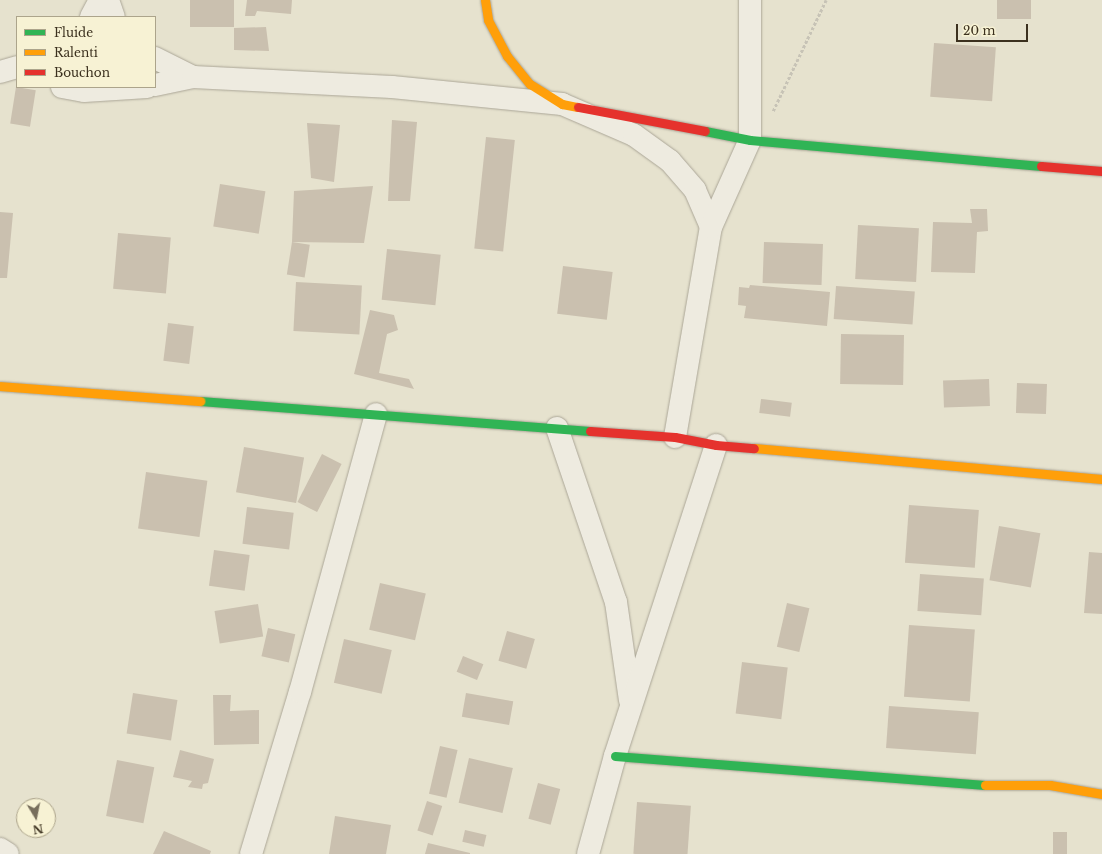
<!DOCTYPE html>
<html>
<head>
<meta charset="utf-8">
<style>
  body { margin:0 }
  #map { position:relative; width:1102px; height:854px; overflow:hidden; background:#e6e2ce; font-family:"Libre Baskerville",serif }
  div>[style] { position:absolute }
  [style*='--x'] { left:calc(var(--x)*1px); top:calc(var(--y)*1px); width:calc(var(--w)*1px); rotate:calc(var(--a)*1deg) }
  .building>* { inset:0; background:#cac0af; transform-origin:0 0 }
  .path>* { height:2.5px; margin-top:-1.25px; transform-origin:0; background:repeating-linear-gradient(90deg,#c7c3b6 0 3px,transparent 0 5px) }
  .roads { filter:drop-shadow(0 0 1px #aba697) drop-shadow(0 0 1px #aba697) }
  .street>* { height:22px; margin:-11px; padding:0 11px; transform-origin:11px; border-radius:11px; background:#eeebe0 }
  .fast>* { height:9px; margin:-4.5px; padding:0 4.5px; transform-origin:4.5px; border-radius:4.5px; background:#30b455 }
  .slow>* { height:9px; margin:-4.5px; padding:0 4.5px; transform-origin:4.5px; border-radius:4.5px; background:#ff9f0a }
  .jam>* { height:9px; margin:-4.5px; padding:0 4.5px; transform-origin:4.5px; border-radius:4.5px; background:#e5322d }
  span { translate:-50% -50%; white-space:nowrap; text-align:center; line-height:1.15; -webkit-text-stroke:3.5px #f7f2d4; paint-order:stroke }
  .legend { position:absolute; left:16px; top:16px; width:140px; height:72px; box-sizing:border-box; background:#f7f2d4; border:1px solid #aca48b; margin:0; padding:5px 7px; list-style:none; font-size:12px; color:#3b301e }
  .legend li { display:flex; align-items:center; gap:8px; height:20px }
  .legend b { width:20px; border:1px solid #aca48b }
  .north { position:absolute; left:16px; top:798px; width:40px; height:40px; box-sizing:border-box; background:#f7f2d4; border:1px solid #aca48b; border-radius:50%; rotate:170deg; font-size:11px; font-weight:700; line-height:16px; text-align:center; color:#3b301e }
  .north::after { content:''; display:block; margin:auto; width:14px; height:18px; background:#776e5c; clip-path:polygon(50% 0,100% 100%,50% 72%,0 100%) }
  .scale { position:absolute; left:956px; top:24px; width:72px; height:18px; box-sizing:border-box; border:2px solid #3b301e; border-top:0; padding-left:5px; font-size:12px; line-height:14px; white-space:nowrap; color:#3b301e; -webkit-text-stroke:3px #f7f2d4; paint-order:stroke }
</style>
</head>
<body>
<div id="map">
  <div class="building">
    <div style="left:190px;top:0;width:44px;height:27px"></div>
    <div style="clip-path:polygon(247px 0,292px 0,291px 14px,257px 11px,255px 16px,245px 16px)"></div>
    <div style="left:997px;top:0;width:34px;height:19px"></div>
    <div style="clip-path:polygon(266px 27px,269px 51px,234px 50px,234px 28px)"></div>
    <div style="left:934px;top:43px;width:62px;height:54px;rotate:4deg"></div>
    <div style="left:16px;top:87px;width:20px;height:37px;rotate:9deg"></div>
    <div style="clip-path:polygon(392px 120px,417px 122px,410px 201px,388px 201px)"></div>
    <div style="clip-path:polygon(307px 123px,340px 125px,334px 182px,311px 178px)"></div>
    <div style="left:486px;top:137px;width:29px;height:112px;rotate:6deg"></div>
    <div style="left:220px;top:184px;width:46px;height:43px;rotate:9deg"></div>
    <div style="clip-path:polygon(373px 186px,364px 243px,292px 242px,294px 191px)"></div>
    <div style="clip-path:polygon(970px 209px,987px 209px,988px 231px,977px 232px,975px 273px,931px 272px,933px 222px,972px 223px)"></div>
    <div style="clip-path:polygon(0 212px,13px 213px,7px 278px,0 278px)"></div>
    <div style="left:858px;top:225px;width:61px;height:54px;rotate:3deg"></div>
    <div style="left:118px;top:233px;width:53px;height:56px;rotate:5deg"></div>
    <div style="left:292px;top:242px;width:18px;height:33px;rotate:9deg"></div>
    <div style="left:764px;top:242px;width:59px;height:41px;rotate:2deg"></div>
    <div style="left:387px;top:249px;width:54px;height:51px;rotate:6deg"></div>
    <div style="left:563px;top:266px;width:50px;height:48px;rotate:7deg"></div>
    <div style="left:296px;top:282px;width:66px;height:49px;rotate:3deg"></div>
    <div style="clip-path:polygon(750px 285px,830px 292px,827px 326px,744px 318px,746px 306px,738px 305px,739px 287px,749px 288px)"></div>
    <div style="left:836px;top:286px;width:79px;height:33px;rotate:4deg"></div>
    <div style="clip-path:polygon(370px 310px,394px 315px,398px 330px,387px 334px,379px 373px,409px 379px,414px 389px,354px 374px)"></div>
    <div style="left:168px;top:323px;width:26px;height:38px;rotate:7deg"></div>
    <div style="left:841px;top:334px;width:63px;height:50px;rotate:1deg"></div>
    <div style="left:989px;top:379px;width:27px;height:46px;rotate:88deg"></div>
    <div style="left:1017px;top:383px;width:30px;height:30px;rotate:2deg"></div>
    <div style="left:761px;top:399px;width:31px;height:14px;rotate:7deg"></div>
    <div style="left:244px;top:447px;width:61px;height:46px;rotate:10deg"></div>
    <div style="left:322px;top:454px;width:22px;height:54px;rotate:27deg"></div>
    <div style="left:146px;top:472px;width:62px;height:57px;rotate:8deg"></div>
    <div style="left:909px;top:505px;width:70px;height:58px;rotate:4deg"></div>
    <div style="left:247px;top:507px;width:47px;height:37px;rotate:7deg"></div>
    <div style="left:999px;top:526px;width:42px;height:55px;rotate:10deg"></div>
    <div style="left:214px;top:550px;width:36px;height:36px;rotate:8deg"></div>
    <div style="clip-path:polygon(1089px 552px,1102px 553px,1102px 614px,1084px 613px)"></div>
    <div style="left:920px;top:574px;width:64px;height:37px;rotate:4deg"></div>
    <div style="left:380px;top:583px;width:47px;height:48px;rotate:13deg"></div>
    <div style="left:787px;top:603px;width:23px;height:45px;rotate:13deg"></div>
    <div style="left:258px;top:604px;width:33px;height:44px;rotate:81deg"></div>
    <div style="left:909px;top:625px;width:66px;height:72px;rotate:4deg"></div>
    <div style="left:268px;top:628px;width:28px;height:29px;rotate:13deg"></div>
    <div style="left:507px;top:631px;width:29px;height:31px;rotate:16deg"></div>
    <div style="left:344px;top:639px;width:49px;height:45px;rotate:13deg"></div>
    <div style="left:463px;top:656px;width:22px;height:17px;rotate:22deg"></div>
    <div style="left:742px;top:662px;width:46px;height:52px;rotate:7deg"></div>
    <div style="left:133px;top:693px;width:45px;height:41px;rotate:9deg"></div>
    <div style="left:466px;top:693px;width:48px;height:24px;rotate:10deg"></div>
    <div style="clip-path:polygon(213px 695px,231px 695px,230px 711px,259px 710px,259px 744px,214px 745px)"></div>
    <div style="left:889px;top:706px;width:90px;height:42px;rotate:4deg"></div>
    <div style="left:440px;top:746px;width:18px;height:49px;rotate:13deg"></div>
    <div style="clip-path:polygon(180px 750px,214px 759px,208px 783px,203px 784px,202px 789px,188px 787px,192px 781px,173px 777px)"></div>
    <div style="left:469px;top:758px;width:45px;height:46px;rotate:13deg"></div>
    <div style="left:117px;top:760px;width:38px;height:57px;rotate:11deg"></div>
    <div style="left:538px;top:783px;width:23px;height:37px;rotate:15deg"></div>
    <div style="left:427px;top:801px;width:16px;height:31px;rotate:18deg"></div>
    <div style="left:637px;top:802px;width:54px;height:52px;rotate:4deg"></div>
    <div style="clip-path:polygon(335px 816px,391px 825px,386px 854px,329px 854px)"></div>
    <div style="left:465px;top:830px;width:22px;height:12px;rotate:13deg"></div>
    <div style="clip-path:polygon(164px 831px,211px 851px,210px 854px,153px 854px)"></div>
    <div style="left:1053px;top:832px;width:14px;height:22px"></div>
    <div style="clip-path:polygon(428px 843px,470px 853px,470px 854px,425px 854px)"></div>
  </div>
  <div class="path">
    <div style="--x:773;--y:111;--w:123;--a:-64.5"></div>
  </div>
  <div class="roads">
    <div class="street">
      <div style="--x:108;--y:0;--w:18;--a:71"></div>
      <div style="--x:91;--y:17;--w:19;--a:-62"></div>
      <div style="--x:155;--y:58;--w:42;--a:26.6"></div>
      <div style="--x:0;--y:72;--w:18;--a:-16"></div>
      <div style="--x:155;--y:85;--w:39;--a:-12"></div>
      <div style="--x:193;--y:77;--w:199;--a:2.9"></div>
      <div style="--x:392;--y:87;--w:171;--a:5.7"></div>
      <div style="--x:562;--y:104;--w:78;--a:23.3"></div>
      <div style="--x:634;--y:135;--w:44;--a:35.8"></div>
      <div style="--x:670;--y:161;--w:38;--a:49"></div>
      <div style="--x:695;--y:190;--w:40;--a:66.6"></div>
      <div style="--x:62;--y:87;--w:22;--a:10"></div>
      <div style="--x:84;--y:91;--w:63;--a:-3.6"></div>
      <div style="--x:557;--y:428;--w:184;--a:71.3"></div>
      <div style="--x:616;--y:602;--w:99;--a:81.9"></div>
      <div style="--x:675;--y:437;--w:213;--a:-80.3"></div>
      <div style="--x:711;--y:227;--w:95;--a:-65.9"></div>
      <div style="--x:750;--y:140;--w:140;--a:-90"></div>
      <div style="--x:0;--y:849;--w:9;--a:32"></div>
      <div style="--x:251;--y:854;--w:169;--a:-73.2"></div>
      <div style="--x:300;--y:692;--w:288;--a:-74.7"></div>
      <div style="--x:588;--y:854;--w:102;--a:-74.6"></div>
      <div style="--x:615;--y:756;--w:327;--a:-72"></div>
    </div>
    <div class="fast">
      <div style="--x:705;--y:131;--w:46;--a:11.3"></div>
      <div style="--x:750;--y:140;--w:292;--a:5.1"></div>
      <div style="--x:200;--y:401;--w:391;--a:4.4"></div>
      <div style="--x:615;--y:756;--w:371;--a:4.5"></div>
    </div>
    <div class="slow">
      <div style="--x:485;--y:0;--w:20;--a:81"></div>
      <div style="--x:488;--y:20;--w:41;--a:62.2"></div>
      <div style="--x:507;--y:56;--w:36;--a:51"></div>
      <div style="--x:530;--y:84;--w:38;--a:32"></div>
      <div style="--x:562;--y:104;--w:16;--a:11"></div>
      <div style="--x:0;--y:386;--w:201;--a:4.3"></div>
      <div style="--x:754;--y:448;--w:349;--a:5.1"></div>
      <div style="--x:985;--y:785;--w:65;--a:0"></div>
      <div style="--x:1050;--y:785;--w:53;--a:9.8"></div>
    </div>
    <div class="jam">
      <div style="--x:578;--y:107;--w:129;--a:10.7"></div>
      <div style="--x:1041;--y:166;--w:61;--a:4.7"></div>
      <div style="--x:590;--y:431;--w:85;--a:4"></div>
      <div style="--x:675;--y:437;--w:42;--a:11"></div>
      <div style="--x:716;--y:445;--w:38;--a:5"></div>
    </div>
  </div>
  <ul class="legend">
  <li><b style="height:5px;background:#30b455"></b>Fluide</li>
  <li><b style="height:5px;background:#ff9f0a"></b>Ralenti</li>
  <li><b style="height:5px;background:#e5322d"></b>Bouchon</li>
  </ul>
  <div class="north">N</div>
  <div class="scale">20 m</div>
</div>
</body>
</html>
